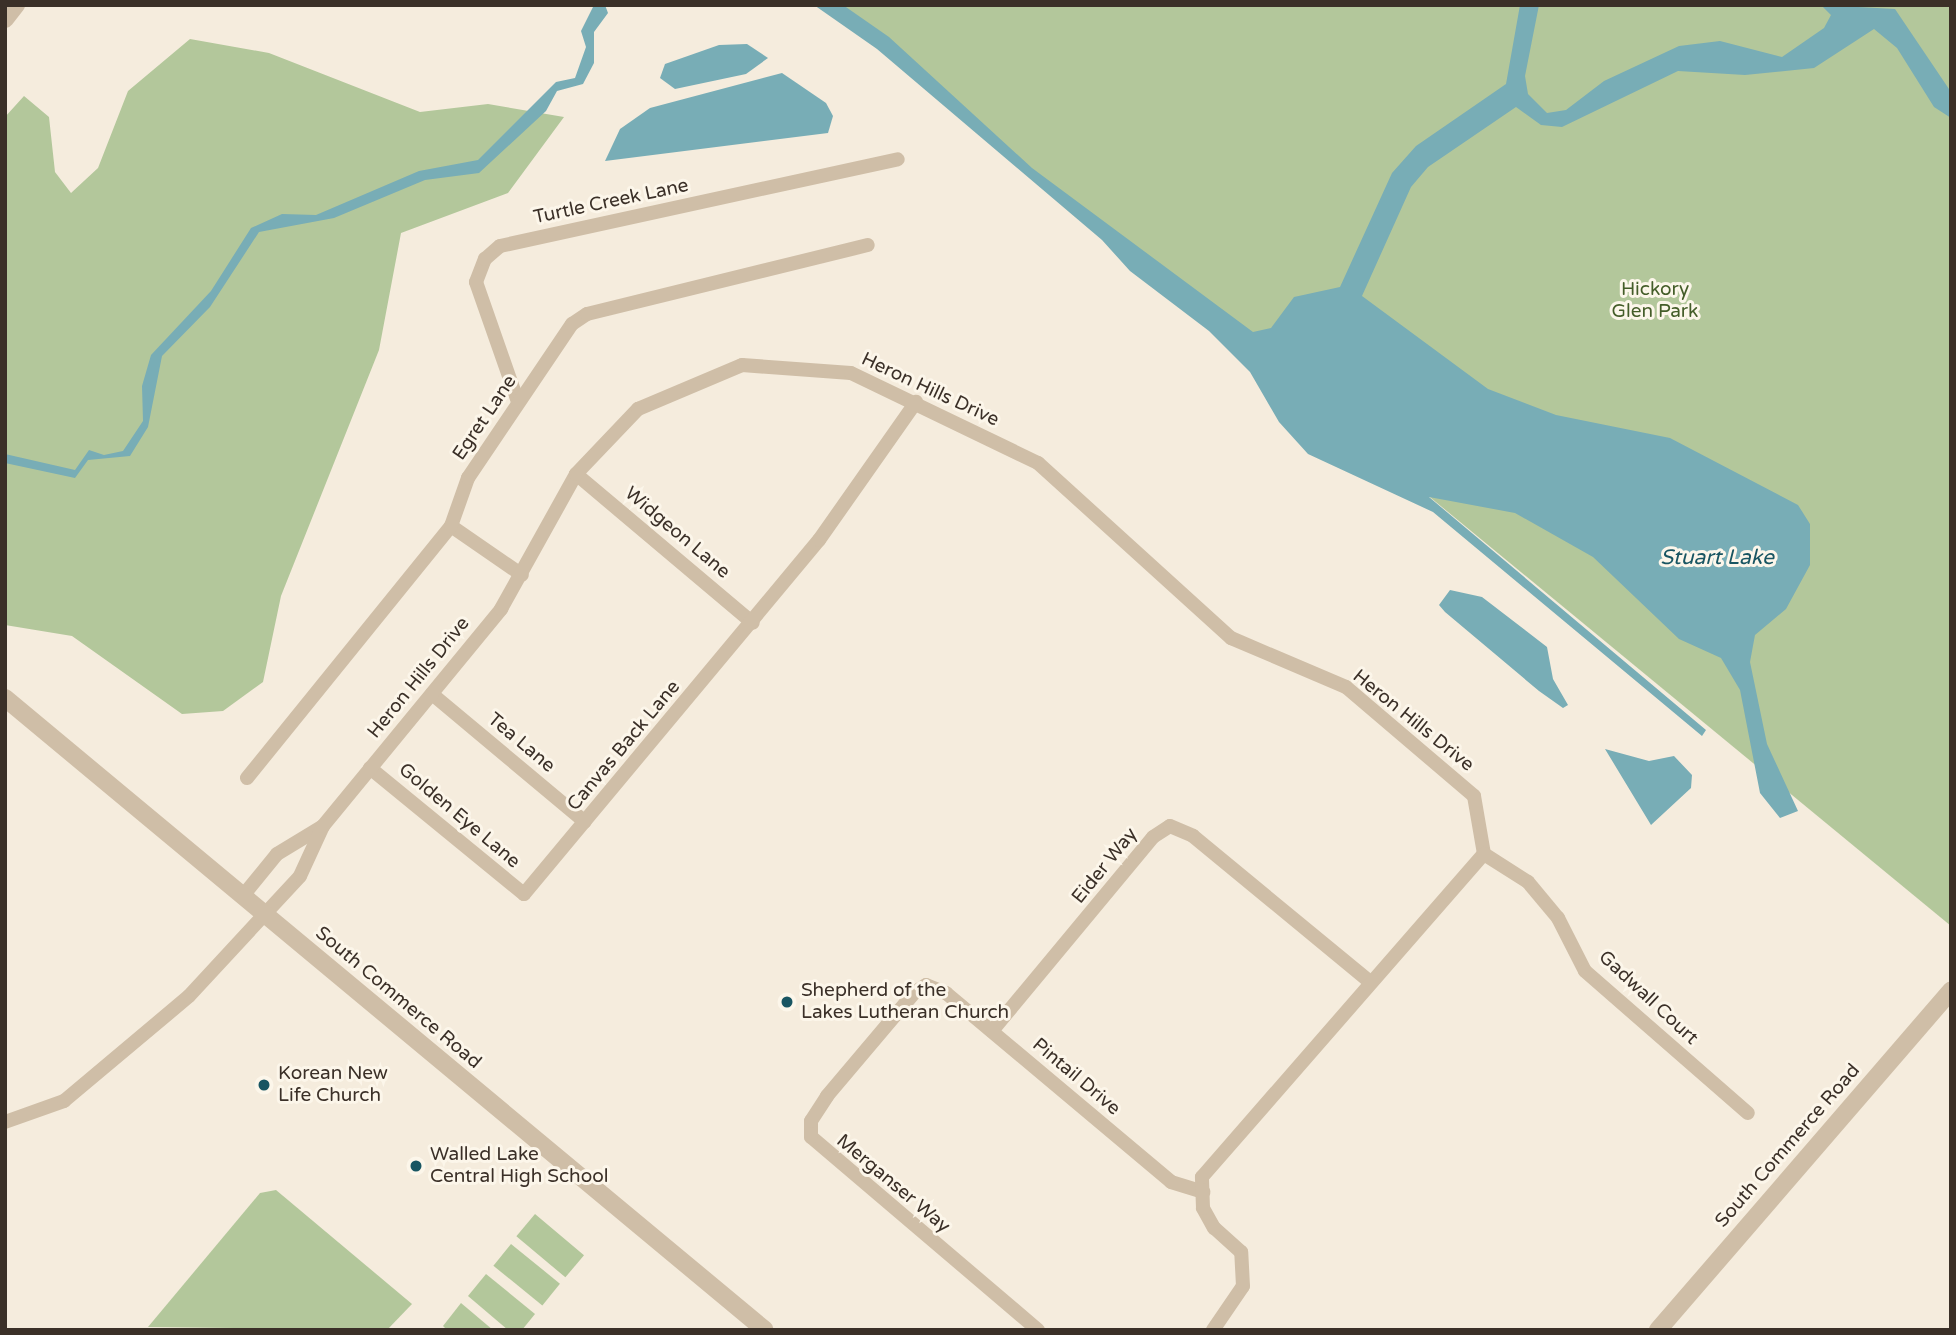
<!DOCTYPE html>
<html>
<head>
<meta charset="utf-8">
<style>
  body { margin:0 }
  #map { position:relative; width:1956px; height:1335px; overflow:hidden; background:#f5ecdd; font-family:"Varela Round",sans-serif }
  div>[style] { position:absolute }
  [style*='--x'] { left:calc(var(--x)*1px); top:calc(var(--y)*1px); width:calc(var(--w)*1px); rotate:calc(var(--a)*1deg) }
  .green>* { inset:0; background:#b3c79b; transform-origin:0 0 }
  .water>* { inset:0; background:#78adb6 }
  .minor>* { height:14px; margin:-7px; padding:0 7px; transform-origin:7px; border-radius:7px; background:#cfbea7 }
  .tertiary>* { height:18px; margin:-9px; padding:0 9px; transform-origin:9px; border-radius:9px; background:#cfbea7 }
  .dots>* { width:19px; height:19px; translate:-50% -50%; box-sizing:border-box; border:4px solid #fcf6ea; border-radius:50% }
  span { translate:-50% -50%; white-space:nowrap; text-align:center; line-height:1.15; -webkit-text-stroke:6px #fcf6ea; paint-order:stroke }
  .street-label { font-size:19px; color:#3b3028 }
  .park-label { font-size:19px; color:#445d29 }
  .poi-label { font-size:19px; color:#3b3028 }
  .left { translate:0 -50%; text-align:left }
  .water-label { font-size:21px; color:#185562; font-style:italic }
  .frame { position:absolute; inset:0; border:7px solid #3b3028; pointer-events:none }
</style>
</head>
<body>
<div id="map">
  <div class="green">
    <div style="clip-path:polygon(832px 5px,1951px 5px,1951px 926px)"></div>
    <div style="clip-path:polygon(190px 39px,269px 53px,420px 112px,488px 104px,564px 117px,508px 193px,401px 233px,379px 350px,281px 596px,263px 682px,223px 711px,182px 714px,72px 636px,5px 625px,5px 117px,24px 96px,49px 117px,55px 172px,71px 193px,98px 168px,128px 91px)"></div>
    <div style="clip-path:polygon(276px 1190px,412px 1304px,387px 1330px,148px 1327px,260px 1193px)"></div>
    <div style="left:535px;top:1214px;width:64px;height:29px;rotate:40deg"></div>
    <div style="left:511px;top:1244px;width:63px;height:28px;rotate:39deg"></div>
    <div style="clip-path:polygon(486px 1274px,535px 1314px,522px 1330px,508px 1330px,468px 1296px)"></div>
    <div style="clip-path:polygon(461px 1303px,493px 1330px,447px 1330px,443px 1326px)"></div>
  </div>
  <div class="water">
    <div style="clip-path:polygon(594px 5px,605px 5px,608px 13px,594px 32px,594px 63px,583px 84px,557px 91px,546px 111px,479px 173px,425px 180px,334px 218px,259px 232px,210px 307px,162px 356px,148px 427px,130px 456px,88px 460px,75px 478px,5px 463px,5px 454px,75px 470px,89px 450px,104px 455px,123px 451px,143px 421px,142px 386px,151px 355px,211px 291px,251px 228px,282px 214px,316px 215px,419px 171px,478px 160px,556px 82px,575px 78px,586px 47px,581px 31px)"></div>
    <div style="clip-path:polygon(814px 5px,843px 5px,889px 37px,1032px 168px,1253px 332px,1271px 328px,1294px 297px,1340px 287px,1392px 173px,1416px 146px,1506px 84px,1520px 5px,1539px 5px,1525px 76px,1528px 94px,1547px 113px,1566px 110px,1604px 81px,1679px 46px,1720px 41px,1782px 57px,1824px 28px,1831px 15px,1821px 5px,1895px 9px,1951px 92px,1951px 118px,1934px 107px,1897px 48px,1874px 29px,1814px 68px,1745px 75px,1678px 71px,1562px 127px,1541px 125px,1516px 107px,1428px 167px,1411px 187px,1362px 296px,1488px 389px,1556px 415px,1670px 438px,1798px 505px,1810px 524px,1810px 565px,1786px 609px,1755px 635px,1750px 662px,1767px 744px,1798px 811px,1780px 818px,1760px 793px,1740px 690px,1721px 658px,1679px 639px,1593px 557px,1515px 513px,1429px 497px,1706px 730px,1702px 736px,1433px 512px,1308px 454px,1279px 422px,1250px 372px,1209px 331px,1130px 271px,1102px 240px,877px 49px)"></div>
    <div style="clip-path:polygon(747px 44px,768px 58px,746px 74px,675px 89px,660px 78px,665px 64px,719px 45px)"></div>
    <div style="clip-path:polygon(782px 73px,826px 103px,833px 116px,828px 133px,605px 161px,620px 129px,650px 108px)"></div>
    <div style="clip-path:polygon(1450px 590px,1482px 597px,1547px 647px,1553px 679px,1568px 705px,1563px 708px,1539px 691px,1445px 612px,1439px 605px)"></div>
    <div style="clip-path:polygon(1605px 749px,1649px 761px,1674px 756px,1692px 775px,1691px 788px,1651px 825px)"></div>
  </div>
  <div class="minor">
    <div style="--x:518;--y:402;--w:127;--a:-109.3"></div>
    <div style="--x:476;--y:282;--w:25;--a:-69"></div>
    <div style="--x:485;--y:259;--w:20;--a:-41"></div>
    <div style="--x:500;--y:246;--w:407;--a:-12.3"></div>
    <div style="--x:576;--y:474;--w:231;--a:40.1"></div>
    <div style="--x:451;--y:526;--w:86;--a:34.6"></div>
    <div style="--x:432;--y:694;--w:199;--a:39.9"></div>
    <div style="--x:370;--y:768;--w:199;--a:39.3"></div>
    <div style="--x:524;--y:894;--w:461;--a:-50.2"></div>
    <div style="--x:819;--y:540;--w:169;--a:-54.9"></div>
    <div style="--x:247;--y:778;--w:324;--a:-51"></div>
    <div style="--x:451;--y:526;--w:51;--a:-70.5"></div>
    <div style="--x:468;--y:478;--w:186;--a:-56"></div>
    <div style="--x:572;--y:324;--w:18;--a:-34"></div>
    <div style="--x:587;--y:314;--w:289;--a:-13.8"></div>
    <div style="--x:242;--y:897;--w:55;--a:-50.9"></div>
    <div style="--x:277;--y:854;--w:54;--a:-31.3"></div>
    <div style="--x:992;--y:1031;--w:252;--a:-50.3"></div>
    <div style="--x:1153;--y:837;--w:20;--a:-33"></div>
    <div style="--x:1170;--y:826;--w:25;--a:23"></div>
    <div style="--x:1193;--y:836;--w:228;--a:39.5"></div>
    <div style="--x:5;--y:1122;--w:63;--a:-19.6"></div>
    <div style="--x:64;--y:1101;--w:163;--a:-40"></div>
    <div style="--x:189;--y:996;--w:163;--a:-47.2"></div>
    <div style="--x:300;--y:876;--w:55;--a:-65.3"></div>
    <div style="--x:323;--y:826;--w:281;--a:-50.6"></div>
    <div style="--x:501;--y:609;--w:154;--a:-60.9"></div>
    <div style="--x:576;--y:474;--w:90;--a:-46.4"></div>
    <div style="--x:638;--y:409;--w:113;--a:-22.9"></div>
    <div style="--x:742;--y:365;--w:109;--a:4.2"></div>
    <div style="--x:851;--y:373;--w:208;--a:25.7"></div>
    <div style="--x:1038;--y:463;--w:261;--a:42.2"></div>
    <div style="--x:1231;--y:638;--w:125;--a:23.1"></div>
    <div style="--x:1346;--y:687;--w:168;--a:40.4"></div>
    <div style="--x:1474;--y:796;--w:59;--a:80.2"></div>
    <div style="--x:1038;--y:1330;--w:298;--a:-139.6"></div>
    <div style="--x:811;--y:1137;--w:16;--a:-90"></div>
    <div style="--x:811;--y:1121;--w:30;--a:-57"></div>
    <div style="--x:827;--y:1096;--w:136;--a:-49.8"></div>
    <div style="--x:915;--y:992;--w:13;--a:-32"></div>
    <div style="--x:926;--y:985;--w:22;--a:22"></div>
    <div style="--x:946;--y:993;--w:294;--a:40"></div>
    <div style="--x:1171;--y:1182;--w:34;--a:17"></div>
    <div style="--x:1213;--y:1330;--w:53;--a:-55.7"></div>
    <div style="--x:1243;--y:1286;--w:34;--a:-93"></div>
    <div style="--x:1241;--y:1252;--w:36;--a:-138"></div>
    <div style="--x:1214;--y:1228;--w:23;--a:-119"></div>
    <div style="--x:1203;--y:1208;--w:31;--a:-92"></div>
    <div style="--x:1202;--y:1177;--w:429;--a:-48.9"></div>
    <div style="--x:1484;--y:854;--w:52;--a:32.5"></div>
    <div style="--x:1528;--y:882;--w:47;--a:50.2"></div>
    <div style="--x:1558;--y:918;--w:59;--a:63"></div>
    <div style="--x:1585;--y:971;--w:216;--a:41.1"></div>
  </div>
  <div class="tertiary">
    <div style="--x:5;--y:19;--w:18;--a:-52"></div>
    <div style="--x:5;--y:698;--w:988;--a:39.75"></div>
    <div style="--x:1658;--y:1330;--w:449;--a:-49.2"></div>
  </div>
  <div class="dots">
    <div style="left:787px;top:1002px;background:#185562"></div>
    <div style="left:264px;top:1085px;background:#185562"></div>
    <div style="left:416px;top:1166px;background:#185562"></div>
  </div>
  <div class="street-label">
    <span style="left:611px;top:202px;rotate:-12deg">Turtle Creek Lane</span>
    <span style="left:930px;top:390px;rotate:25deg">Heron Hills Drive</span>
    <span style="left:485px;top:418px;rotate:-56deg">Egret Lane</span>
    <span style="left:677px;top:533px;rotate:40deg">Widgeon Lane</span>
    <span style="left:419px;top:678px;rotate:-51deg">Heron Hills Drive</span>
    <span style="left:1413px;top:721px;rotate:39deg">Heron Hills Drive</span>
    <span style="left:521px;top:743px;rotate:40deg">Tea Lane</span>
    <span style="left:624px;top:746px;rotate:-50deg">Canvas Back Lane</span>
    <span style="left:459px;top:816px;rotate:40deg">Golden Eye Lane</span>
    <span style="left:1105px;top:866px;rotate:-51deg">Eider Way</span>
    <span style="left:398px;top:998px;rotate:40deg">South Commerce Road</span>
    <span style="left:1648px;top:998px;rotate:43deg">Gadwall Court</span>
    <span style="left:1076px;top:1077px;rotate:40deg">Pintail Drive</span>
    <span style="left:1788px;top:1146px;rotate:-49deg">South Commerce Road</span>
    <span style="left:893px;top:1184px;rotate:40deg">Merganser Way</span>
  </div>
  <div class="park-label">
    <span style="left:1655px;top:301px">Hickory<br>Glen Park</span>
  </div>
  <div class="poi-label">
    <span class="left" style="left:801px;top:1002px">Shepherd of the<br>Lakes Lutheran Church</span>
    <span class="left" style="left:278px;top:1085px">Korean New<br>Life Church</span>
    <span class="left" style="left:430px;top:1166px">Walled Lake<br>Central High School</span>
  </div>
  <div class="water-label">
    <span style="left:1717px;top:558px">Stuart Lake</span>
  </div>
  <div class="frame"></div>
</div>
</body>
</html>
